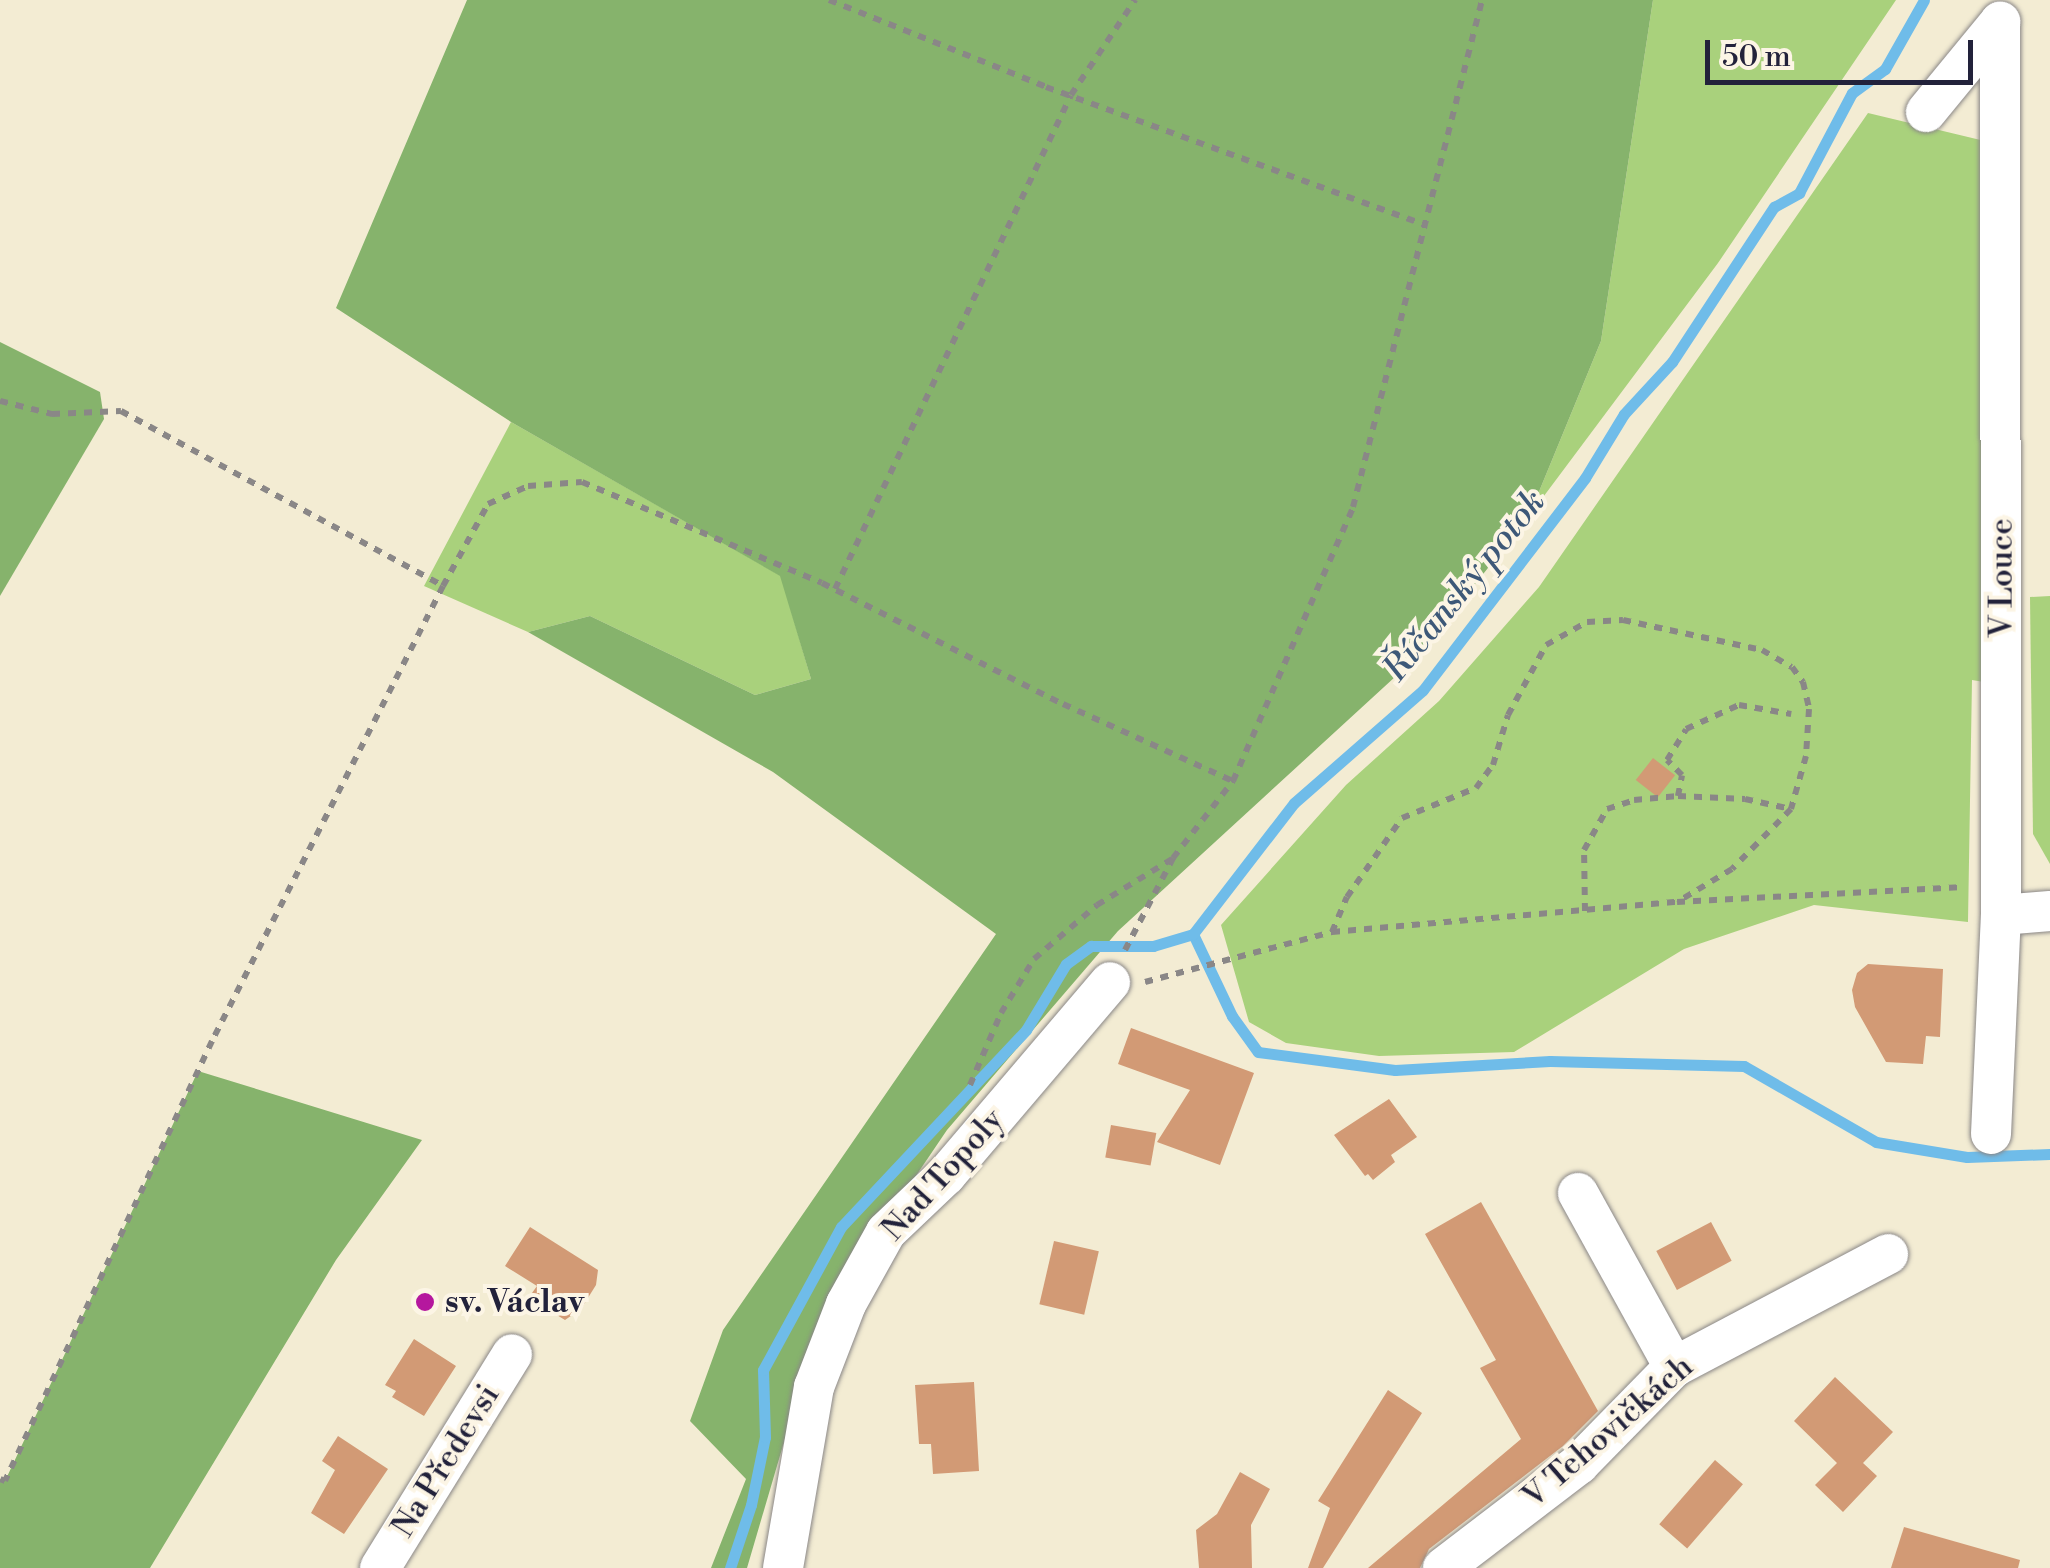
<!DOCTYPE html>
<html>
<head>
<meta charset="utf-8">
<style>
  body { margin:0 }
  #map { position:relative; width:2050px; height:1568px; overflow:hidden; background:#f3ecd3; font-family:"Libre Bodoni",serif }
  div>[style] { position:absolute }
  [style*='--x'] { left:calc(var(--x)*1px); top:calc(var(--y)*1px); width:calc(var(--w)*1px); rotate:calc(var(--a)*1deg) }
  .green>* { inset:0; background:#a9d17c }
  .forest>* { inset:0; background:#86b36c }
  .stream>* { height:11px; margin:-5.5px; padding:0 5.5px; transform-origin:5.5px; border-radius:5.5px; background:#6fbce9 }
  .building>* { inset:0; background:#d29a75; transform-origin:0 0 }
  .path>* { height:6px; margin-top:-3px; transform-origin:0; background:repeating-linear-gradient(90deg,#8a8787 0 8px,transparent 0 16px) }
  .roads { filter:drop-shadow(0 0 2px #8a8787) drop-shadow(0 0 2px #8a8787) }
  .minor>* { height:40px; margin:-20px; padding:0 20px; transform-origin:20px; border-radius:20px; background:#fff }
  .dots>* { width:28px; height:28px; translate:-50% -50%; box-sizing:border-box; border:5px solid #fcf5e5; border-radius:50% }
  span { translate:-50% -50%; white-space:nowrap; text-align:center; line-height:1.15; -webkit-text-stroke:8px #fcf5e5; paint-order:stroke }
  .street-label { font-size:32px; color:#22223b }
  .poi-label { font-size:32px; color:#22223b; font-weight:700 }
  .left { translate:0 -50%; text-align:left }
  .water-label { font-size:35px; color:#3d5878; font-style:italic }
  .scale { position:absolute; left:1705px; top:40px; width:268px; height:45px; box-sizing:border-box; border:5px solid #22223b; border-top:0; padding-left:12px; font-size:30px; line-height:35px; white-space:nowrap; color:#22223b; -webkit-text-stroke:8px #fcf5e5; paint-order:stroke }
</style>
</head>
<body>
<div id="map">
  <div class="green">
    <div style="clip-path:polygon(1653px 0,1896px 0,1718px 263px,1529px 516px,1601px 341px)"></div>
    <div style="clip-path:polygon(1868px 113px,1993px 143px,1984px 682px,1972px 680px,1968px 922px,1814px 905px,1684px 949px,1514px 1052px,1379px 1056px,1286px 1043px,1249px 1022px,1221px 925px,1346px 785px,1439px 701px,1539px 587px)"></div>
    <div style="clip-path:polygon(511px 422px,781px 576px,811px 679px,755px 695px,590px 616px,528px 632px,424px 586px)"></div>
    <div style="clip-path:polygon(2050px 596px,2050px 864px,2033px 834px,2030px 597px)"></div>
  </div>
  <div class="forest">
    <div style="clip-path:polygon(467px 0,1653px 0,1601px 341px,1529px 516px,1420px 654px,1118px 931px,947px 1130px,821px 1316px,747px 1568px,711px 1568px,746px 1479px,690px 1421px,723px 1330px,996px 934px,773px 772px,528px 632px,590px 616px,755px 695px,811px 679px,780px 576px,511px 422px,336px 308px)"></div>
    <div style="clip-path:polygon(0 342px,100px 392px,104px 419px,0 596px)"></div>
    <div style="clip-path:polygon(198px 1071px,422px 1140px,336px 1260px,150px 1568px,0 1568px,0 1479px,5px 1481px)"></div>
  </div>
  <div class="stream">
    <div style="--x:1193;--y:934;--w:91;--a:64.6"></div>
    <div style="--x:1232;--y:1016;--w:44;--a:54.2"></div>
    <div style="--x:1258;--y:1052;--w:138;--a:7.5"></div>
    <div style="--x:1395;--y:1070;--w:155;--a:-3.3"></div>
    <div style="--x:1550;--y:1061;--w:194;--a:1.5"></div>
    <div style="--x:1744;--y:1066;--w:152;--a:29.9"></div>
    <div style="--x:1876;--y:1142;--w:92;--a:9.4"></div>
    <div style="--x:1967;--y:1157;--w:83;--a:-2.1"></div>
    <div style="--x:730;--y:1568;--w:66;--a:-71.6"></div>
    <div style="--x:751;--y:1505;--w:69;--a:-78.4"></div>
    <div style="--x:765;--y:1437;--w:67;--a:-91.7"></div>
    <div style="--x:763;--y:1370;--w:163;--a:-61.4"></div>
    <div style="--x:841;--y:1227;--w:270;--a:-46.8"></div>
    <div style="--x:1026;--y:1030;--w:77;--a:-58.8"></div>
    <div style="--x:1066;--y:964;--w:31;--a:-36"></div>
    <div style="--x:1091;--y:946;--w:62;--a:0"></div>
    <div style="--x:1153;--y:946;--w:42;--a:-16.7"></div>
    <div style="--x:1193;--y:934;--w:165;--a:-52.4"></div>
    <div style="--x:1294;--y:803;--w:171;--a:-41.2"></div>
    <div style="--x:1423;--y:690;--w:267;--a:-52.6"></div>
    <div style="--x:1585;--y:478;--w:75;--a:-58.6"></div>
    <div style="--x:1624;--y:414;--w:71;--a:-47.3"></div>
    <div style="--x:1672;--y:362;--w:186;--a:-56.7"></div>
    <div style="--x:1774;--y:207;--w:29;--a:-29"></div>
    <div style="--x:1799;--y:193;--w:113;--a:-62.1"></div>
    <div style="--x:1852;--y:93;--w:41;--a:-36"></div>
    <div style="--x:1885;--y:69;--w:79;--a:-60.5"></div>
  </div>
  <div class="building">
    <div style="left:1653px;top:758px;width:28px;height:28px;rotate:38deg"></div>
    <div style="clip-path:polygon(1868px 964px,1943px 969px,1940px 1037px,1926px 1036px,1923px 1064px,1886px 1062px,1855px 1007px,1852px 990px,1857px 973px)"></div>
    <div style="clip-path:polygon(1131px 1028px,1254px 1073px,1220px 1165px,1157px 1142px,1190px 1090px,1118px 1064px)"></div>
    <div style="clip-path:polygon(1389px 1099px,1417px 1137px,1391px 1155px,1395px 1162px,1373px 1180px,1368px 1174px,1365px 1176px,1334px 1135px)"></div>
    <div style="left:1111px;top:1125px;width:46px;height:33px;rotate:10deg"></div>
    <div style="clip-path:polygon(1481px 1202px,1598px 1411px,1563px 1446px,1429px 1549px,1420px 1568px,1368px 1568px,1521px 1439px,1480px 1368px,1496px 1360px,1425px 1234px)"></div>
    <div style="left:1711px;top:1222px;width:44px;height:62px;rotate:62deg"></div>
    <div style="clip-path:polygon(530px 1227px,598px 1270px,596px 1285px,581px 1309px,565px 1320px,542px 1306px,544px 1301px,532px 1293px,537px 1286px,505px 1266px)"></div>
    <div style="left:1054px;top:1241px;width:46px;height:65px;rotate:13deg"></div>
    <div style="clip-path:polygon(414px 1339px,456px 1366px,424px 1416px,392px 1397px,396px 1391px,385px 1385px)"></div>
    <div style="clip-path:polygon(1835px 1377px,1893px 1432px,1863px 1463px,1877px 1476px,1843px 1512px,1815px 1485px,1837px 1463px,1794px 1421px)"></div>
    <div style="clip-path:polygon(974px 1382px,979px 1471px,933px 1474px,931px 1444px,919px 1444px,915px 1385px)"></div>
    <div style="clip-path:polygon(1388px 1390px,1422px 1413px,1323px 1568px,1308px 1568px,1330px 1508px,1318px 1501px)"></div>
    <div style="clip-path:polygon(338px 1436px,388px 1469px,344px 1534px,311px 1513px,335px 1470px,322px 1461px)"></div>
    <div style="left:1715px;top:1460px;width:37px;height:85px;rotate:41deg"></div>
    <div style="clip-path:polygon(1240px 1472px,1270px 1489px,1251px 1525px,1252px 1568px,1199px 1568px,1196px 1530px,1217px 1514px)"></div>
    <div style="clip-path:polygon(1904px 1527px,2020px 1560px,2018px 1568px,1891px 1568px)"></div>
  </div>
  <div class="path">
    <div style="--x:829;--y:0;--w:234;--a:21.8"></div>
    <div style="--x:1046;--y:87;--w:404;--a:20"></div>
    <div style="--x:0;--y:401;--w:54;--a:14"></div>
    <div style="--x:52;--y:414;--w:69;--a:-2.5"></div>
    <div style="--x:121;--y:411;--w:366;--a:28.5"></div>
    <div style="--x:443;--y:586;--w:510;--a:116.92"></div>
    <div style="--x:212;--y:1041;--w:486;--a:115.2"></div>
    <div style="--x:5;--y:1481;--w:5;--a:-158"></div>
    <div style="--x:443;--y:586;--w:94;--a:-61.2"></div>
    <div style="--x:488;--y:504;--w:44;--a:-24.2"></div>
    <div style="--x:528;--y:486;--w:54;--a:-4.2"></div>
    <div style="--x:582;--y:482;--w:260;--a:22.8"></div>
    <div style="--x:822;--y:583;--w:270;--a:26.7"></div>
    <div style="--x:1063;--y:704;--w:187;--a:24.4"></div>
    <div style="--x:835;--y:589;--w:547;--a:-64.46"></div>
    <div style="--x:1071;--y:95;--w:115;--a:-56"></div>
    <div style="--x:1678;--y:796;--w:67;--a:2.6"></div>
    <div style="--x:1745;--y:799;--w:47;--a:12.3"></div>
    <div style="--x:1585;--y:911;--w:61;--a:-90.9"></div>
    <div style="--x:1584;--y:850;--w:47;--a:-60.7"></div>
    <div style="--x:1607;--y:809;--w:28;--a:-18"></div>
    <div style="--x:1634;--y:800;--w:44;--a:-5.2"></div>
    <div style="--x:1678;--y:796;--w:21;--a:-79"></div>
    <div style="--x:1682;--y:775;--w:21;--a:-135"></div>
    <div style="--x:1667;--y:760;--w:36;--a:-58"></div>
    <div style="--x:1686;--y:729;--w:58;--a:-24.4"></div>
    <div style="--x:1739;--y:705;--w:53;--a:9.8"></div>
    <div style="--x:1332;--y:932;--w:38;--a:-67"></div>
    <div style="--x:1347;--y:897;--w:96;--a:-55.2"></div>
    <div style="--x:1402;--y:818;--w:80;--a:-22.1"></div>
    <div style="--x:1476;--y:788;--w:29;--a:-54"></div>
    <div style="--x:1493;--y:765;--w:52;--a:-73.3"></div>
    <div style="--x:1508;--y:715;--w:80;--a:-61.5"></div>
    <div style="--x:1546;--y:645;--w:47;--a:-29.3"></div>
    <div style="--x:1587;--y:622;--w:36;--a:-3"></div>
    <div style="--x:1623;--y:620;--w:142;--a:12.2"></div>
    <div style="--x:1762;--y:650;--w:34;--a:30"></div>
    <div style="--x:1792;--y:667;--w:19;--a:54"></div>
    <div style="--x:1803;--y:682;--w:28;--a:77"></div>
    <div style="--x:1809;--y:709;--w:47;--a:93.7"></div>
    <div style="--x:1806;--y:756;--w:55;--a:105.8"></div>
    <div style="--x:1791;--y:809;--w:84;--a:134.5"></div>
    <div style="--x:1732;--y:869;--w:64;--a:149"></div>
    <div style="--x:1125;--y:950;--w:104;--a:-62.4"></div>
    <div style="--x:1173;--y:858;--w:98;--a:-52.1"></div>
    <div style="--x:1233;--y:781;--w:299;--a:-66.3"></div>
    <div style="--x:1353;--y:507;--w:523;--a:-75.72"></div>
    <div style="--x:1145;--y:982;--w:194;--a:-15"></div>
    <div style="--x:1332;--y:932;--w:346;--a:-5"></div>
    <div style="--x:1677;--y:902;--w:287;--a:-3"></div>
    <div style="--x:970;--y:1085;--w:78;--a:-66.7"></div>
    <div style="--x:1001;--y:1013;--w:63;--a:-58.6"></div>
    <div style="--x:1034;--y:959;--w:83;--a:-40.6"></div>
    <div style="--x:1097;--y:905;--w:88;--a:-31.5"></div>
  </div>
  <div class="roads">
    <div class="minor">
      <div style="--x:1926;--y:112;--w:117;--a:-50.6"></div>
      <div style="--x:2001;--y:915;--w:49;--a:-4.7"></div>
      <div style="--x:1991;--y:1134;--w:219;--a:-87.4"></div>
      <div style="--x:2001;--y:915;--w:893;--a:-90.06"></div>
      <div style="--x:1578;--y:1193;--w:199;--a:61.1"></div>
      <div style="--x:380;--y:1568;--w:251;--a:-58.3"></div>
      <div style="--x:783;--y:1568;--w:184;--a:-80.3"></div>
      <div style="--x:814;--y:1387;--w:89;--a:-68.9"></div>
      <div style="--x:846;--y:1304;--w:82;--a:-60.9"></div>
      <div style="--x:886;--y:1232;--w:83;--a:-43.5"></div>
      <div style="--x:946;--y:1175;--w:253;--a:-49.6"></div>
      <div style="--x:1443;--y:1568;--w:171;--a:-37.4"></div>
      <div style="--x:1579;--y:1464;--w:136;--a:-45.6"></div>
      <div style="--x:1674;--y:1367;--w:242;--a:-27.8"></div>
    </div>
  </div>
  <div class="dots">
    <div style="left:425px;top:1302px;background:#b5179e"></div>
  </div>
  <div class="street-label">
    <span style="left:2002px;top:578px;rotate:-90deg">V Louce</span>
    <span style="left:943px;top:1175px;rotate:-48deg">Nad Topoly</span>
    <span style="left:1608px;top:1432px;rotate:-41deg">V Tehovičkách</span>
    <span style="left:446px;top:1461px;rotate:-58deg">Na Předevsi</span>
  </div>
  <div class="poi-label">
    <span class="left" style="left:445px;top:1302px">sv. Václav</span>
  </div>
  <div class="water-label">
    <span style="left:1465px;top:586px;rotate:-51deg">Říčanský potok</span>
  </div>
  <div class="scale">50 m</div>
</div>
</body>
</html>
